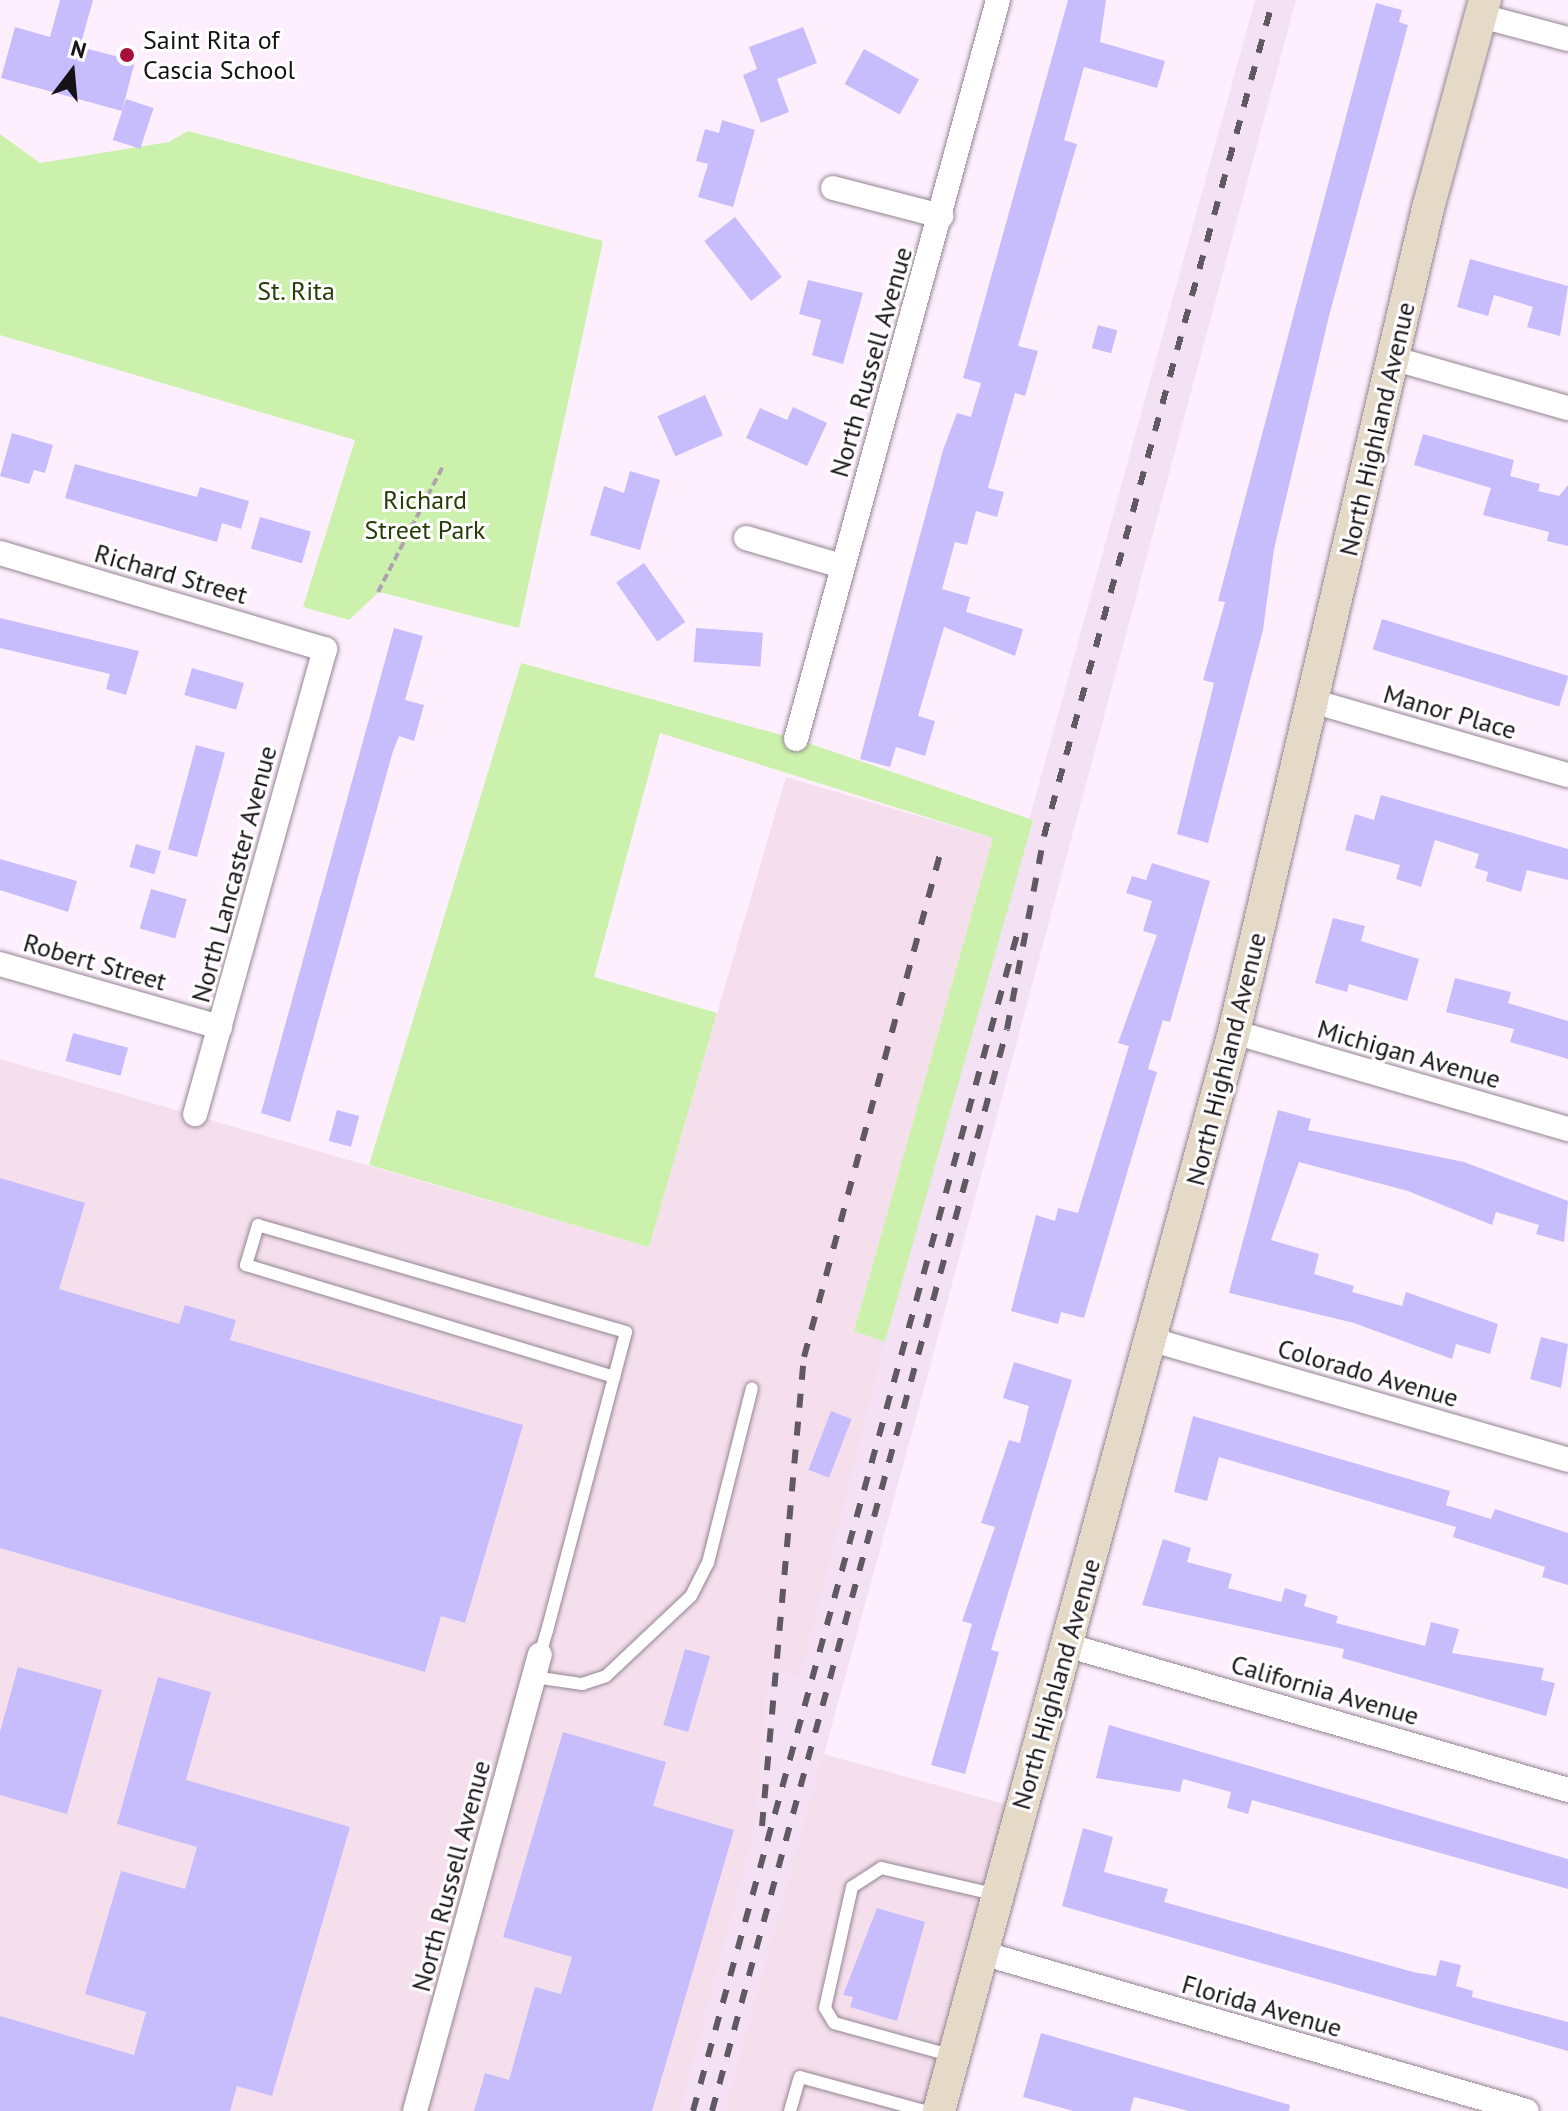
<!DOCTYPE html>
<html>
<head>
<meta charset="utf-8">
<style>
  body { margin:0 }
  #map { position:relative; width:1568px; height:2111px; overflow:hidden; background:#feeffe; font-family:"PT Sans",sans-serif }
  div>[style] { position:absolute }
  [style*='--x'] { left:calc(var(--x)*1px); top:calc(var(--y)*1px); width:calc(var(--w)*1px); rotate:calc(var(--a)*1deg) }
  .industrial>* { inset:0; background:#f5dfed }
  .built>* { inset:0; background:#f5e1f4 }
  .green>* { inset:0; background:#ccf1ac }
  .building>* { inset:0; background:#c8bdfc; transform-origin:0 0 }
  .path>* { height:4px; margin-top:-2px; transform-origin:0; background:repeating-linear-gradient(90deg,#afa3af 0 8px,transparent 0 12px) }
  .roads { filter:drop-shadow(0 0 2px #938592) drop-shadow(0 0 2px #938592) }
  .lane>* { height:12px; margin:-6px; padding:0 6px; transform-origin:6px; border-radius:6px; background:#fff }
  .street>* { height:24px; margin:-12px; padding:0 12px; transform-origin:12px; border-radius:12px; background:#fff }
  .secondary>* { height:32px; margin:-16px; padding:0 16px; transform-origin:16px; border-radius:16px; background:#e4dac7 }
  .rail>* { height:6px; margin-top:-3px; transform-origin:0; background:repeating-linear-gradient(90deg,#615961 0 14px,transparent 0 28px) }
  .dots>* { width:22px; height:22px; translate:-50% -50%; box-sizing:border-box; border:4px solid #fff; border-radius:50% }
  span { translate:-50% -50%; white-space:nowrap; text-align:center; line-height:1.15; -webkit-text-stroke:6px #fff; paint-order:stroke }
  .poi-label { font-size:26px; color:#161116 }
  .left { translate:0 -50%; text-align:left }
  .park-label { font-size:26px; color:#263e06 }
  .street-label { font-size:26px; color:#161116 }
  .north { position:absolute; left:32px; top:32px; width:80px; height:80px; -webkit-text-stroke:6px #fff; paint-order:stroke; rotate:16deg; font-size:22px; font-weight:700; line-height:32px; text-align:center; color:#161116 }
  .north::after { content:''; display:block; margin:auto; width:28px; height:36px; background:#161116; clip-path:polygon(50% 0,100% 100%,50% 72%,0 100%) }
</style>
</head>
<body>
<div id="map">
  <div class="industrial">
    <div style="clip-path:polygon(786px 777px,993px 838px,854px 1331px,932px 1359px,824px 1754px,1008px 1805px,926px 2111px,0 2111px,0 1059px,649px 1247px)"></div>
  </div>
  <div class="built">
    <div style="clip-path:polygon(1255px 0,1296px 0,932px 1359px,725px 2111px,680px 2111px,754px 1830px,768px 1669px,800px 1677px,885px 1342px)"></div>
  </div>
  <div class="green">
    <div style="clip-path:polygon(188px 131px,603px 241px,519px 628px,379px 592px,349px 620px,303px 607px,355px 440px,0 335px,0 134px,40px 163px,169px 142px)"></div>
    <div style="clip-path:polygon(521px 663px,796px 739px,1033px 820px,885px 1342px,854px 1331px,993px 838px,660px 733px,594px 977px,717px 1013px,649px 1247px,369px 1165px)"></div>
  </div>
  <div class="building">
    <div style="clip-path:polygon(60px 0,93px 0,80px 47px,135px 61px,122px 111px,1px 78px,15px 27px,50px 37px)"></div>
    <div style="clip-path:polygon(1068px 0,1106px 0,1100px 42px,1165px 61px,1157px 88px,1084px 67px,1064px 140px,1077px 144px,1018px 346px,1038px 351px,1025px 396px,1015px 393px,988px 488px,1004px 492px,997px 517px,976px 511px,967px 545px,955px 542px,942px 589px,970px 597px,966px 612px,1023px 629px,1015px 656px,944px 627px,918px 716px,935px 721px,925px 756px,896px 747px,890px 767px,860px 759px,943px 450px,957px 413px,971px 417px,981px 383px,963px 378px)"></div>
    <div style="clip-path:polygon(1376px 3px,1402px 10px,1399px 22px,1408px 25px,1329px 316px,1274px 549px,1263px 630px,1208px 843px,1177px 834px,1214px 683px,1203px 680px,1225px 602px,1218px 601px)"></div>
    <div style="clip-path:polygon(803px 27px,817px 63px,777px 79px,789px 112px,761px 123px,743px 75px,757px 69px,749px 47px)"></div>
    <div style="left:864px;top:49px;width:63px;height:40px;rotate:29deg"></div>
    <div style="left:126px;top:99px;width:29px;height:43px;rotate:18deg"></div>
    <div style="clip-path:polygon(722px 120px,755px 130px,733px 207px,698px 197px,708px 164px,696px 161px,705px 129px,719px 133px)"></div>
    <div style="left:735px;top:217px;width:76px;height:39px;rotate:52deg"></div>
    <div style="clip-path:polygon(1470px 259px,1568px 286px,1560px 336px,1527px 327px,1533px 307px,1494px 295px,1488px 316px,1457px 307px)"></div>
    <div style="clip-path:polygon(808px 280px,863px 293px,843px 364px,812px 355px,821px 320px,799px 314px)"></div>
    <div style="left:1098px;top:325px;width:20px;height:24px;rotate:15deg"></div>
    <div style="left:705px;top:395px;width:44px;height:52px;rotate:66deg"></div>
    <div style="clip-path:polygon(793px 407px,827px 423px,807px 466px,746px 438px,760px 408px,787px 420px)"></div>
    <div style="clip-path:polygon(12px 433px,53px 445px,45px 473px,34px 470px,29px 484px,0 476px)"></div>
    <div style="clip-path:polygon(1423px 434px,1514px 460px,1510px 476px,1540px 484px,1538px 491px,1559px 496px,1568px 485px,1568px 546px,1547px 541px,1549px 532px,1483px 515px,1491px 488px,1414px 465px)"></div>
    <div style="clip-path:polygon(75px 464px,197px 497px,200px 487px,249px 501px,241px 529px,222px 523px,217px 542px,65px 498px)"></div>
    <div style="clip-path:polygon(630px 471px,660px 480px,640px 550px,590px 535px,604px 486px,624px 493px)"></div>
    <div style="left:260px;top:517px;width:53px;height:33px;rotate:16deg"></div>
    <div style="left:644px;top:563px;width:72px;height:34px;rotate:55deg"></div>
    <div style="clip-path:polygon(0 618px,139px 651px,126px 695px,106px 689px,110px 674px,0 648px)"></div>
    <div style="left:1382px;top:619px;width:195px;height:32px;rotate:17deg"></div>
    <div style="clip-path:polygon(394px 628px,423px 636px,405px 700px,424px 705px,414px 741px,399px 736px,393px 751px,290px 1122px,261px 1113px)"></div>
    <div style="left:696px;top:628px;width:67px;height:34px;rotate:4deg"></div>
    <div style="left:192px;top:668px;width:54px;height:28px;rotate:16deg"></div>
    <div style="left:196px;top:745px;width:30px;height:108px;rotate:15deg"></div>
    <div style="clip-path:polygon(1381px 795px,1568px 849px,1568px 880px,1527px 870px,1521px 892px,1486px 881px,1488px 872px,1475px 868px,1479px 854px,1435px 840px,1421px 887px,1396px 879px,1400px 865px,1345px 850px,1355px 814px,1374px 820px)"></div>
    <div style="left:136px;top:844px;width:26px;height:24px;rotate:16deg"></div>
    <div style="clip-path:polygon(0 859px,77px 881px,68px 912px,0 890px)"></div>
    <div style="clip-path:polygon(1152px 863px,1210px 881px,1170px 1022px,1163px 1020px,1148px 1069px,1157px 1072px,1084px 1318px,1061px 1312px,1058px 1324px,1011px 1311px,1036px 1215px,1055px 1221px,1058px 1208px,1078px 1213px,1129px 1046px,1118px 1043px,1157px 935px,1143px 931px,1152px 901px,1126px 893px,1132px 876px,1146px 880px)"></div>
    <div style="left:151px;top:889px;width:37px;height:41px;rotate:16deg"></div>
    <div style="clip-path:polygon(1333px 918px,1365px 926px,1361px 941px,1419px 959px,1407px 1001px,1349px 984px,1347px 992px,1315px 983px)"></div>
    <div style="clip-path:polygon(1455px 978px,1511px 992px,1508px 1003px,1568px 1021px,1568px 1059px,1510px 1042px,1514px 1029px,1446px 1012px)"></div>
    <div style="left:73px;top:1033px;width:57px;height:29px;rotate:15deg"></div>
    <div style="left:337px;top:1110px;width:23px;height:32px;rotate:15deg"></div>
    <div style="clip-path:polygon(1278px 1110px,1311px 1119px,1308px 1130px,1464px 1162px,1568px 1201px,1564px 1242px,1536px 1234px,1539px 1225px,1496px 1212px,1492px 1225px,1408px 1191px,1299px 1162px,1271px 1240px,1319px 1254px,1314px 1274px,1354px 1286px,1352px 1292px,1402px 1306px,1406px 1292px,1498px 1324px,1490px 1354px,1456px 1344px,1452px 1359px,1354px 1323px,1229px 1293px)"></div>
    <div style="clip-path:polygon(0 1178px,85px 1203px,59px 1289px,179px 1324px,185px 1305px,236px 1320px,230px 1340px,523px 1425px,465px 1623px,441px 1616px,425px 1672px,0 1548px)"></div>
    <div style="clip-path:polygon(1541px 1337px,1568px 1344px,1561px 1388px,1530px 1379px)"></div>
    <div style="clip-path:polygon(1014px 1362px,1072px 1380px,991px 1650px,999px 1652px,965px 1774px,931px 1765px,972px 1624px,962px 1621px,995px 1527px,981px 1523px,1009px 1440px,1020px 1443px,1029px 1406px,1003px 1398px)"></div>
    <div style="left:831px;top:1411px;width:22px;height:63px;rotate:21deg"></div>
    <div style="clip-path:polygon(1193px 1416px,1450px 1491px,1446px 1505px,1491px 1519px,1495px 1509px,1568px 1533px,1568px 1585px,1542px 1577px,1545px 1567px,1453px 1537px,1456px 1527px,1219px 1457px,1207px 1501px,1174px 1492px)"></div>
    <div style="clip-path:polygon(1163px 1539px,1191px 1548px,1187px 1562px,1232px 1574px,1228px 1588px,1281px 1602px,1285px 1588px,1307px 1595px,1304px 1606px,1338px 1616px,1336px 1623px,1425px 1646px,1431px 1622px,1459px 1629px,1452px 1653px,1544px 1668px,1541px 1680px,1555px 1683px,1546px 1716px,1342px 1658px,1344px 1649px,1142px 1605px)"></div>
    <div style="left:685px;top:1649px;width:26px;height:79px;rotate:16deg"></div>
    <div style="clip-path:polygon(18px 1667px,102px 1690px,67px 1814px,0 1795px,0 1732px)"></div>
    <div style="clip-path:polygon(158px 1677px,211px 1692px,186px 1780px,350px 1827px,272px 2096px,237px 2086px,230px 2111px,0 2111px,0 2016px,134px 2055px,146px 2012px,85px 1994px,121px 1871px,185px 1889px,197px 1847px,117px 1824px)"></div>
    <div style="clip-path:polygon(1109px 1725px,1568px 1859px,1568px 1889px,1252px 1800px,1248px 1814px,1227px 1808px,1231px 1792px,1183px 1779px,1180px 1792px,1096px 1778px)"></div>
    <div style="clip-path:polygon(563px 1732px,666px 1762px,653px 1806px,734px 1830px,652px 2111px,474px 2111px,485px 2073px,509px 2080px,535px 1987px,561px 1994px,572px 1957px,503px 1937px)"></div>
    <div style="clip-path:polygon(1083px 1828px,1113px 1837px,1104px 1872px,1168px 1889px,1164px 1902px,1413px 1972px,1436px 1976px,1440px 1960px,1461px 1965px,1456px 1986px,1473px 1991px,1472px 1997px,1568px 2022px,1568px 2051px,1062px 1906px)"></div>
    <div style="clip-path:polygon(877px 1908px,925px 1922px,897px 2021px,850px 2007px,853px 1997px,843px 1995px)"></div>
    <div style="clip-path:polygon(1041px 2033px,1290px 2105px,1289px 2111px,1189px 2111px,1134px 2097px,1130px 2111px,1073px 2111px,1023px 2097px)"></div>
  </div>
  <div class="path">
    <div style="--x:378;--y:592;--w:140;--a:-62.7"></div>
  </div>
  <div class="roads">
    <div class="lane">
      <div style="--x:540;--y:1655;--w:25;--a:-74"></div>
      <div style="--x:547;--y:1631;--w:309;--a:-75.2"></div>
      <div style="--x:626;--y:1332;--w:383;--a:-163.8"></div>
      <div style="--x:258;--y:1225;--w:42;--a:106.7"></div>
      <div style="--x:246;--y:1265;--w:385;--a:16.9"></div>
      <div style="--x:534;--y:1677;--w:49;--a:8.3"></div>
      <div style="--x:582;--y:1684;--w:25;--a:-18"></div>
      <div style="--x:606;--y:1676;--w:117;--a:-43.3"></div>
      <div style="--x:691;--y:1596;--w:37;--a:-63"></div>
      <div style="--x:708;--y:1563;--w:180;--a:-75.9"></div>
      <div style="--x:953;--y:2056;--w:123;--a:-164.5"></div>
      <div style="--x:834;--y:2023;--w:17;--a:-121"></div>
      <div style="--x:825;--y:2008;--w:124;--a:-77.4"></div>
      <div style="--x:852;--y:1887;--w:35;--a:-33"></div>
      <div style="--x:881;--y:1868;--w:120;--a:13"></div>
      <div style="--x:790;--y:2111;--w:35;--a:-74"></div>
      <div style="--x:800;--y:2077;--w:129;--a:15.3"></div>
    </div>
    <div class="street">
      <div style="--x:1481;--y:16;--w:90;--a:14.8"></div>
      <div style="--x:833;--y:188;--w:112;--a:14.5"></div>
      <div style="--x:1392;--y:358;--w:183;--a:15.9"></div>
      <div style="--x:746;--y:538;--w:100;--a:16.3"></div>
      <div style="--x:0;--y:553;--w:339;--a:16.5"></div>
      <div style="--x:325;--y:649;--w:483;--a:105.6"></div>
      <div style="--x:1316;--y:702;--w:262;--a:16.2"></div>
      <div style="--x:796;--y:739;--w:766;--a:-74.71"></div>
      <div style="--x:0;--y:964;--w:229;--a:16"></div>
      <div style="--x:1234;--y:1032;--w:348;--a:16.2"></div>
      <div style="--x:1153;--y:1340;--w:432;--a:16.1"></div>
      <div style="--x:1066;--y:1645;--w:523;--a:16.11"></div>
      <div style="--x:982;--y:1953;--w:567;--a:16.17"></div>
      <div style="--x:415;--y:2111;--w:473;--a:-74.7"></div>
    </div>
    <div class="secondary">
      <div style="--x:939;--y:2111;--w:1119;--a:-74.71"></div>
      <div style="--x:1234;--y:1032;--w:847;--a:-76.75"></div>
      <div style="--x:1428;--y:208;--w:216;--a:-74.7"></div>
    </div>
  </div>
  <div class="rail">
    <div style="--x:762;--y:1826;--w:471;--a:-84.9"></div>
    <div style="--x:804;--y:1357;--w:528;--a:-74.86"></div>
    <div style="--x:693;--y:2111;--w:1224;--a:-74.6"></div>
    <div style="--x:712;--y:2111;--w:1121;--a:-74.75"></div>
    <div style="--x:1007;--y:1029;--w:197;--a:-79.1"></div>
    <div style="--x:1044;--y:836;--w:867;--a:-74.68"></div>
  </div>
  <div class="dots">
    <div style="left:127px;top:55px;background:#a80f3a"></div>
  </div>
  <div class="poi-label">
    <span class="left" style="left:143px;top:55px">Saint Rita of<br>Cascia School</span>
  </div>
  <div class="park-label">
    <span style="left:296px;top:291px">St. Rita</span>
    <span style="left:425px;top:515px">Richard<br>Street Park</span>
  </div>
  <div class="street-label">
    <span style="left:871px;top:362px;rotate:-74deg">North Russell Avenue</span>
    <span style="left:1377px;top:429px;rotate:-77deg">North Highland Avenue</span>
    <span style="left:171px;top:574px;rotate:16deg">Richard Street</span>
    <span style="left:1450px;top:712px;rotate:16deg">Manor Place</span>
    <span style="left:234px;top:874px;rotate:-75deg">North Lancaster Avenue</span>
    <span style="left:95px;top:962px;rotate:16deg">Robert Street</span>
    <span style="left:1409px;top:1054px;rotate:16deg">Michigan Avenue</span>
    <span style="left:1226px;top:1059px;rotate:-76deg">North Highland Avenue</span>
    <span style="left:1368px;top:1373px;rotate:16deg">Colorado Avenue</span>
    <span style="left:1056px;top:1684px;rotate:-74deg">North Highland Avenue</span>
    <span style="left:1325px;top:1690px;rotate:16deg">California Avenue</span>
    <span style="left:451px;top:1876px;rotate:-75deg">North Russell Avenue</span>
    <span style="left:1262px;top:2006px;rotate:16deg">Florida Avenue</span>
  </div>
  <div class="north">N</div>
</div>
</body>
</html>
